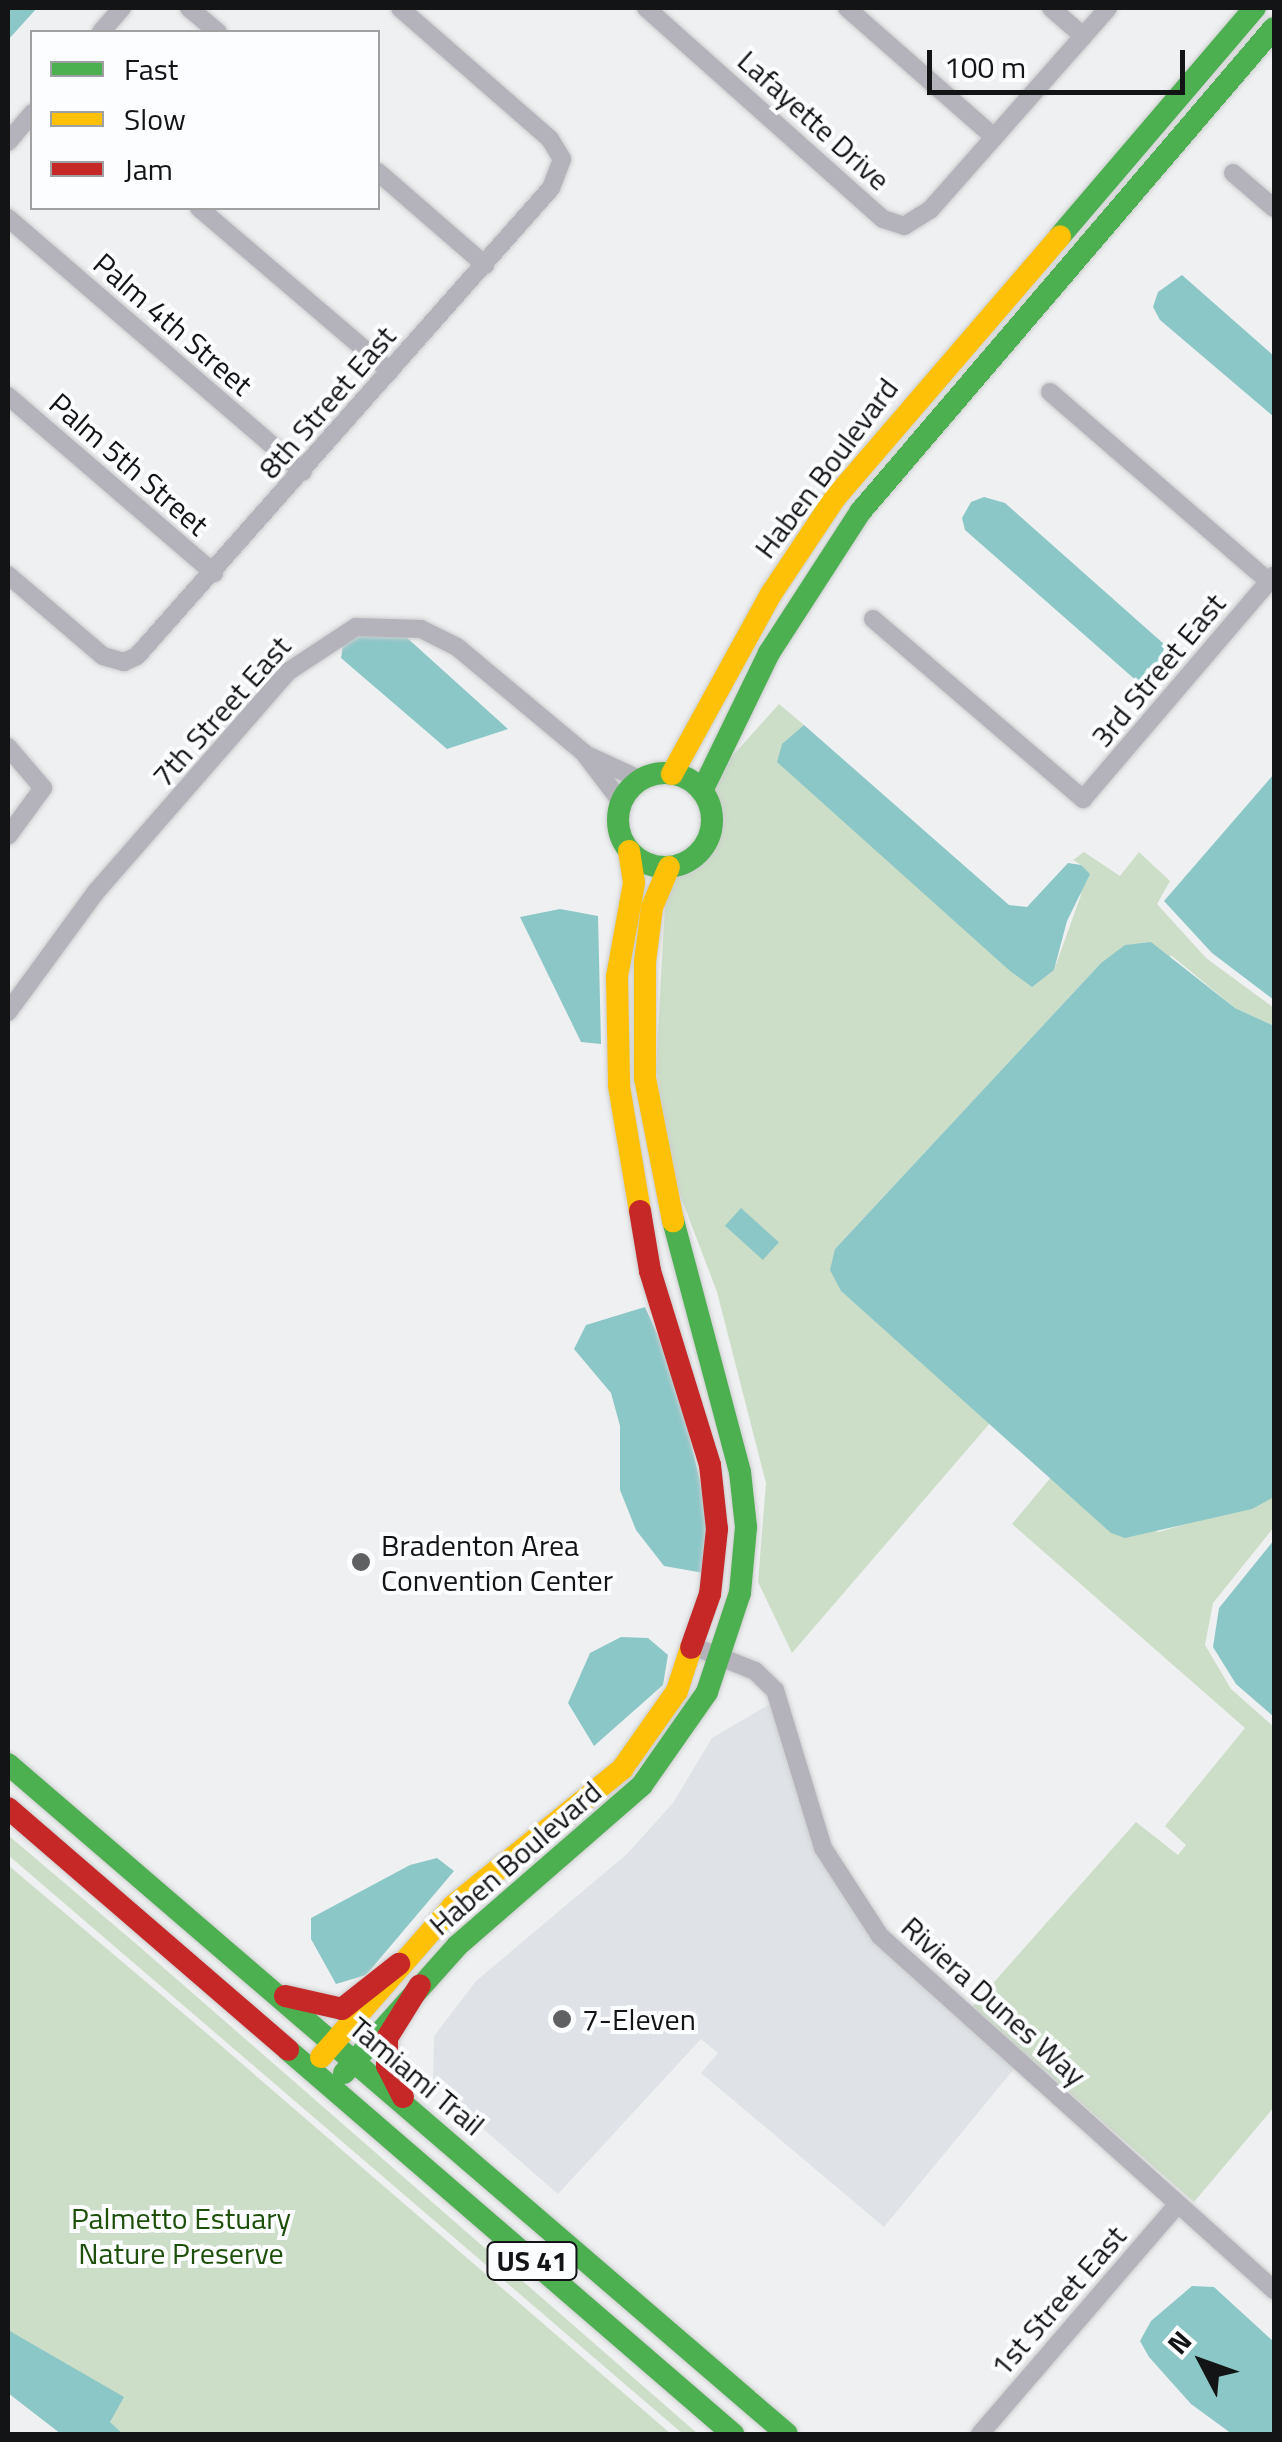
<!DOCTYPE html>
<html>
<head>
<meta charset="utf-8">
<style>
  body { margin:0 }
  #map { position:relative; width:1282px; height:2442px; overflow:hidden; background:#eff0f1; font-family:"Titillium Web",sans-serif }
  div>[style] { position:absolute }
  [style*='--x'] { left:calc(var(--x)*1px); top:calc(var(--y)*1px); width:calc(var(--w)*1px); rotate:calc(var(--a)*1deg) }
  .built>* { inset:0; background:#dfe3e7 }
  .green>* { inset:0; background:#ccdec7 }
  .water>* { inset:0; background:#8cc7c8; transform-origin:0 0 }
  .roads { filter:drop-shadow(0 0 2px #cccdce) drop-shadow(0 0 2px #cccdce) }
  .street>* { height:18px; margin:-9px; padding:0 9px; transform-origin:9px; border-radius:9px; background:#b4b2ba }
  .fast>* { height:22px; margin:-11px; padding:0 11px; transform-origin:11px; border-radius:11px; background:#4caf50 }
  .fast>.ring { margin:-11px; padding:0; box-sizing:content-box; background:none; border:22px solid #4caf50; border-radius:50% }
  .slow>* { height:22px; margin:-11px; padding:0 11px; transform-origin:11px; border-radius:11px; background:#ffc107 }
  .jam>* { height:22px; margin:-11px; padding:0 11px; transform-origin:11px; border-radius:11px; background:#c62828 }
  .dots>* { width:28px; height:28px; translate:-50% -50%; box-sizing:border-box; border:5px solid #fbfdff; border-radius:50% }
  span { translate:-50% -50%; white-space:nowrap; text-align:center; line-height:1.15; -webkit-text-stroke:8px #fbfdff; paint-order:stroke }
  .shield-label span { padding:2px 8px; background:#fbfdff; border:2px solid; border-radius:8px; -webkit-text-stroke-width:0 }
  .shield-label { font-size:28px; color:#131415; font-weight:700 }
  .street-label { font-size:30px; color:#131415 }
  .poi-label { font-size:30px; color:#131415 }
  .left { translate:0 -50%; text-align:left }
  .park-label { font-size:30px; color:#1d4f09 }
  .frame { position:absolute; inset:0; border:10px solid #131415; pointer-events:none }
  .legend { position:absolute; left:30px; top:30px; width:350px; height:180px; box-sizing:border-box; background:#fbfdff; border:2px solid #9ea0a1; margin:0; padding:12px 18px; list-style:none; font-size:30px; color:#131415 }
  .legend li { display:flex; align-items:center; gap:20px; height:50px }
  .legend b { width:50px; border:2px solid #9ea0a1 }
  .north { position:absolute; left:1152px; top:2312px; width:100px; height:100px; -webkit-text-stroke:8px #fbfdff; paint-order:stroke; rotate:311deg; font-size:28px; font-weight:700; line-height:40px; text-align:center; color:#131415 }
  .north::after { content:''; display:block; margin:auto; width:35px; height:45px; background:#131415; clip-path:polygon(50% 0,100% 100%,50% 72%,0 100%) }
  .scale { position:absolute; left:927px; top:50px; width:258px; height:45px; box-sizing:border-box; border:5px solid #131415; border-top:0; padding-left:12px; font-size:30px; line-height:35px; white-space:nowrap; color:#131415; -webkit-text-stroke:8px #fbfdff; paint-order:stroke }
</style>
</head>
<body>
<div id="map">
  <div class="built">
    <div style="clip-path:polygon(770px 1704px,814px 1851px,872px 1940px,1014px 2069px,884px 2227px,701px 2073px,718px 2053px,701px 2039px,558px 2194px,433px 2085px,434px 2036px,476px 1981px,627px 1854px,673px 1803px,712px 1738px)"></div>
  </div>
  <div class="green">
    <div style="clip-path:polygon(779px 704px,804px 725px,798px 732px,941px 905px,1010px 971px,1054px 970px,1081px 895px,1081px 865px,1073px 860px,1084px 852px,1120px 876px,1139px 852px,1170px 881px,1157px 904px,1206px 958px,1274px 1008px,1274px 1026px,1235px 1008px,1172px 956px,1101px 963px,835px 1249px,841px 1291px,990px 1423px,792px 1653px,758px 1582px,766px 1483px,717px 1292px,669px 1166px,656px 1069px,665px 903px,676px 875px,703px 863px,720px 837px,713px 791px,717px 773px)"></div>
    <div style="clip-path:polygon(1052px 1476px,1087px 1511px,1159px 1532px,1274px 1497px,1274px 1527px,1213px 1603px,1205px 1645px,1231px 1689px,1274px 1727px,1274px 2107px,1194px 2202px,972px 2007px,1136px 1822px,1178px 1855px,1186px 1845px,1165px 1826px,1245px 1728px,1012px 1524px)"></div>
    <div style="clip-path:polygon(8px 1835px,141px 1948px,698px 2434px,683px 2434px,8px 1855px)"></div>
    <div style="clip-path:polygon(8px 1865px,204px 2031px,671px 2434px,123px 2434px,8px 2330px)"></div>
  </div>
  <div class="water">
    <div style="clip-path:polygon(8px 8px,37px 8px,8px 40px)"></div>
    <div style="clip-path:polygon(1182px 275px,1274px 356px,1274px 417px,1160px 320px,1153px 307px,1158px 292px)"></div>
    <div style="clip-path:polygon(984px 497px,1005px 503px,1165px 645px,1155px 679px,1139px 683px,965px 530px,962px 518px,971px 502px)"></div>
    <div style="clip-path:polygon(359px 636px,405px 636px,508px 729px,447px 749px,341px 658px,343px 645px)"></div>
    <div style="clip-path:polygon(804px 725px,1009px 905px,1027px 907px,1068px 863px,1081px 865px,1090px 874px,1067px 921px,1054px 970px,1032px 987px,1010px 971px,777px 762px,782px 744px)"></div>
    <div style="clip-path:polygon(1274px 774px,1274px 1000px,1212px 953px,1164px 901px)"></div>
    <div style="clip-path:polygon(560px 909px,598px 916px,601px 1044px,581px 1042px,520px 917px)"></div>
    <div style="clip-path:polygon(1151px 942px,1235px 1008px,1274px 1026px,1274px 1497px,1252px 1509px,1125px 1538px,1111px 1533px,841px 1291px,830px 1270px,835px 1249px,1101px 963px,1125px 945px)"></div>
    <div style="left:741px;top:1208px;width:51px;height:24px;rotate:42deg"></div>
    <div style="clip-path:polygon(645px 1307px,674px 1371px,707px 1511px,704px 1573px,664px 1566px,636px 1530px,620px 1490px,620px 1426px,611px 1393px,574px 1349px,586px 1325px)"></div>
    <div style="clip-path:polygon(1274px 1540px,1274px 1717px,1236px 1684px,1213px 1647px,1219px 1608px)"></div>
    <div style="clip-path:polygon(621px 1637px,648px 1638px,668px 1655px,663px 1685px,594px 1746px,568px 1703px,590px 1653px)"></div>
    <div style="clip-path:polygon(437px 1858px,454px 1871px,366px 1975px,336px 1984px,311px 1939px,311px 1918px,410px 1865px)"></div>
    <div style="clip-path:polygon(1192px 2286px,1214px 2287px,1274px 2342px,1274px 2434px,1232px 2434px,1191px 2404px,1149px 2357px,1140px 2341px,1151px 2321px)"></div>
    <div style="clip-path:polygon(8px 2330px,124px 2397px,110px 2422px,123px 2434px,61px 2434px,8px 2393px)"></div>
  </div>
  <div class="roads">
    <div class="street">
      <div style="--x:189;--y:8;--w:38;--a:40"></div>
      <div style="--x:646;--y:8;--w:317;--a:41.7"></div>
      <div style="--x:883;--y:219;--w:22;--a:18"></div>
      <div style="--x:904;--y:226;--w:31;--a:-32"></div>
      <div style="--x:930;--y:210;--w:269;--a:-48.6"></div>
      <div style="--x:847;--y:8;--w:196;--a:41.3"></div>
      <div style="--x:1051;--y:8;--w:43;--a:41.2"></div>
      <div style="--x:101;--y:32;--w:32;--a:-49"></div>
      <div style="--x:8;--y:142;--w:38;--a:-50"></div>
      <div style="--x:378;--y:172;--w:142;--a:41"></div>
      <div style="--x:1233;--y:173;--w:54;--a:40.5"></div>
      <div style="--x:199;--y:208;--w:251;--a:40.5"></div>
      <div style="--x:8;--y:218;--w:389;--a:40.7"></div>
      <div style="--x:1050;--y:392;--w:290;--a:40.9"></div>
      <div style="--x:8;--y:396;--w:272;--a:40.7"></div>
      <div style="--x:8;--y:575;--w:125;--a:40.5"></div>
      <div style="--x:103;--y:656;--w:22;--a:16"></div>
      <div style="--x:124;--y:662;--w:14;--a:-25"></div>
      <div style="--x:137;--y:656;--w:625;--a:-48.5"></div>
      <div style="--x:551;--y:188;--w:31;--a:-69"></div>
      <div style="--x:562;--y:159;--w:23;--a:-121"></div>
      <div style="--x:550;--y:139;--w:199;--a:-138.9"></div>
      <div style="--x:873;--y:619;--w:277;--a:40.6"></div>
      <div style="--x:1083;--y:799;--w:294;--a:-49.5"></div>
      <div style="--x:8;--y:747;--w:54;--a:49.5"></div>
      <div style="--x:43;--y:788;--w:59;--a:126.1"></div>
      <div style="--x:589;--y:756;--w:57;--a:24.8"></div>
      <div style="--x:8;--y:1012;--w:147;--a:-53.8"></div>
      <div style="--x:95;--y:893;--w:295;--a:-48.9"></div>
      <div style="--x:289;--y:671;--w:80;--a:-33.3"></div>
      <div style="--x:356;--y:627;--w:65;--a:1.8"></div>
      <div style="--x:421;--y:629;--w:40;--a:26.6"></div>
      <div style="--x:457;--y:647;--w:165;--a:39.8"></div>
      <div style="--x:584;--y:753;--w:63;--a:52.8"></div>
      <div style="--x:695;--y:1647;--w:65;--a:21.8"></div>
      <div style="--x:755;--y:1671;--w:28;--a:44"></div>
      <div style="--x:775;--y:1690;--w:165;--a:73.1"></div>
      <div style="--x:823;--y:1848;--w:105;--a:57.1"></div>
      <div style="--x:880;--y:1936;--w:530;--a:41.94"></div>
      <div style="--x:980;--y:2434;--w:303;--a:-49.3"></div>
    </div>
    <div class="fast">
      <div style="--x:1060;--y:236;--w:300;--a:-49.5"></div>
      <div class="ring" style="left:618px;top:773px;width:72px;height:72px"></div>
      <div style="--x:702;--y:791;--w:153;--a:-64.1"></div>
      <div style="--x:769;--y:653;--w:169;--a:-57.1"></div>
      <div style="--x:861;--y:511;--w:635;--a:-49.47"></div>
      <div style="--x:8;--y:1764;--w:1027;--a:40.7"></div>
      <div style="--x:288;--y:2050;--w:588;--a:40.79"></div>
      <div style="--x:344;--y:2073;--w:170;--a:-48.3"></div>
      <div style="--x:457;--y:1946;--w:245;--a:-41"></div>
      <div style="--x:642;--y:1785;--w:113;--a:-55"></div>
      <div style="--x:707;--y:1692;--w:104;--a:-71.6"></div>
      <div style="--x:740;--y:1593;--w:66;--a:-84.8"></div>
      <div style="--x:746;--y:1527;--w:55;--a:-96.2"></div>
      <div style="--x:740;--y:1472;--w:260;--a:-104.9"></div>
    </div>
    <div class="slow">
      <div style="--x:672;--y:774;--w:205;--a:-61.2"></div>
      <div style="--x:771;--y:594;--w:115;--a:-56.3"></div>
      <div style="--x:835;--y:498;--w:345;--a:-49.3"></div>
      <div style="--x:629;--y:851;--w:32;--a:81"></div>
      <div style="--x:634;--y:883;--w:96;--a:100.3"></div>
      <div style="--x:617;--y:977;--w:109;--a:88.9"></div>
      <div style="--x:619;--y:1086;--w:127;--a:80.5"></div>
      <div style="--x:669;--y:867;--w:43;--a:113"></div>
      <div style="--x:652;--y:907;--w:55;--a:97.3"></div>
      <div style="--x:645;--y:962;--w:116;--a:90"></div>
      <div style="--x:645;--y:1078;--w:146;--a:78.9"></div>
      <div style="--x:321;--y:2057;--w:201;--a:-48.8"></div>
      <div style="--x:453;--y:1906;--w:218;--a:-39"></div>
      <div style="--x:622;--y:1769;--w:95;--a:-54.8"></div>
      <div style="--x:677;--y:1691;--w:45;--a:-72"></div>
    </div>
    <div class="jam">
      <div style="--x:640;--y:1211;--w:61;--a:80.5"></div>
      <div style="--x:650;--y:1271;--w:203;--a:72.8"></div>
      <div style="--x:710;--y:1465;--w:64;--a:83.8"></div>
      <div style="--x:717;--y:1529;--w:65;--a:96.1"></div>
      <div style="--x:710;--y:1594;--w:57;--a:109.4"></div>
      <div style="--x:8;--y:1808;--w:370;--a:40.8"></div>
      <div style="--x:285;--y:1996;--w:58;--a:12.8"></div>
      <div style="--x:342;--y:2009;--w:73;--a:-38.3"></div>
      <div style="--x:403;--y:2097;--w:35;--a:-117"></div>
      <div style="--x:387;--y:2066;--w:28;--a:-90"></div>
      <div style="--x:387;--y:2038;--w:62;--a:-58.1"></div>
    </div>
  </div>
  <div class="dots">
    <div style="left:361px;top:1562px;background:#606162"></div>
    <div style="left:562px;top:2019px;background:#606162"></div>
  </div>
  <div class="shield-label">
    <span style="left:532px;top:2261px">US 41</span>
  </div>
  <div class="street-label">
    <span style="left:814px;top:120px;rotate:42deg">Lafayette Drive</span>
    <span style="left:173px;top:324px;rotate:41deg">Palm 4th Street</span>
    <span style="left:327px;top:402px;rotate:-49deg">8th Street East</span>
    <span style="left:129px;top:464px;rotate:41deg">Palm 5th Street</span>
    <span style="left:826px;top:468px;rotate:-53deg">Haben Boulevard</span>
    <span style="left:1158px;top:670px;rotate:-50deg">3rd Street East</span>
    <span style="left:221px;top:711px;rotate:-48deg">7th Street East</span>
    <span style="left:515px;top:1858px;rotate:-41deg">Haben Boulevard</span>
    <span style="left:994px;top:2001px;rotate:42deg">Riviera Dunes Way</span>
    <span style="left:417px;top:2076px;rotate:40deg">Tamiami Trail</span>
    <span style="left:1058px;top:2301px;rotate:-49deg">1st Street East</span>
  </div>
  <div class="poi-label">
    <span class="left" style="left:381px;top:1562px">Bradenton Area<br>Convention Center</span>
    <span class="left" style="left:582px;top:2019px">7-Eleven</span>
  </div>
  <div class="park-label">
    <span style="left:181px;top:2235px">Palmetto Estuary<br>Nature Preserve</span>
  </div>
  <div class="frame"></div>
  <ul class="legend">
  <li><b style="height:12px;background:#4caf50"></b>Fast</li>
  <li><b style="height:12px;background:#ffc107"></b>Slow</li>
  <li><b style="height:12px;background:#c62828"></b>Jam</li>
  </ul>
  <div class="north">N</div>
  <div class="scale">100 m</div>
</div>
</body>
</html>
